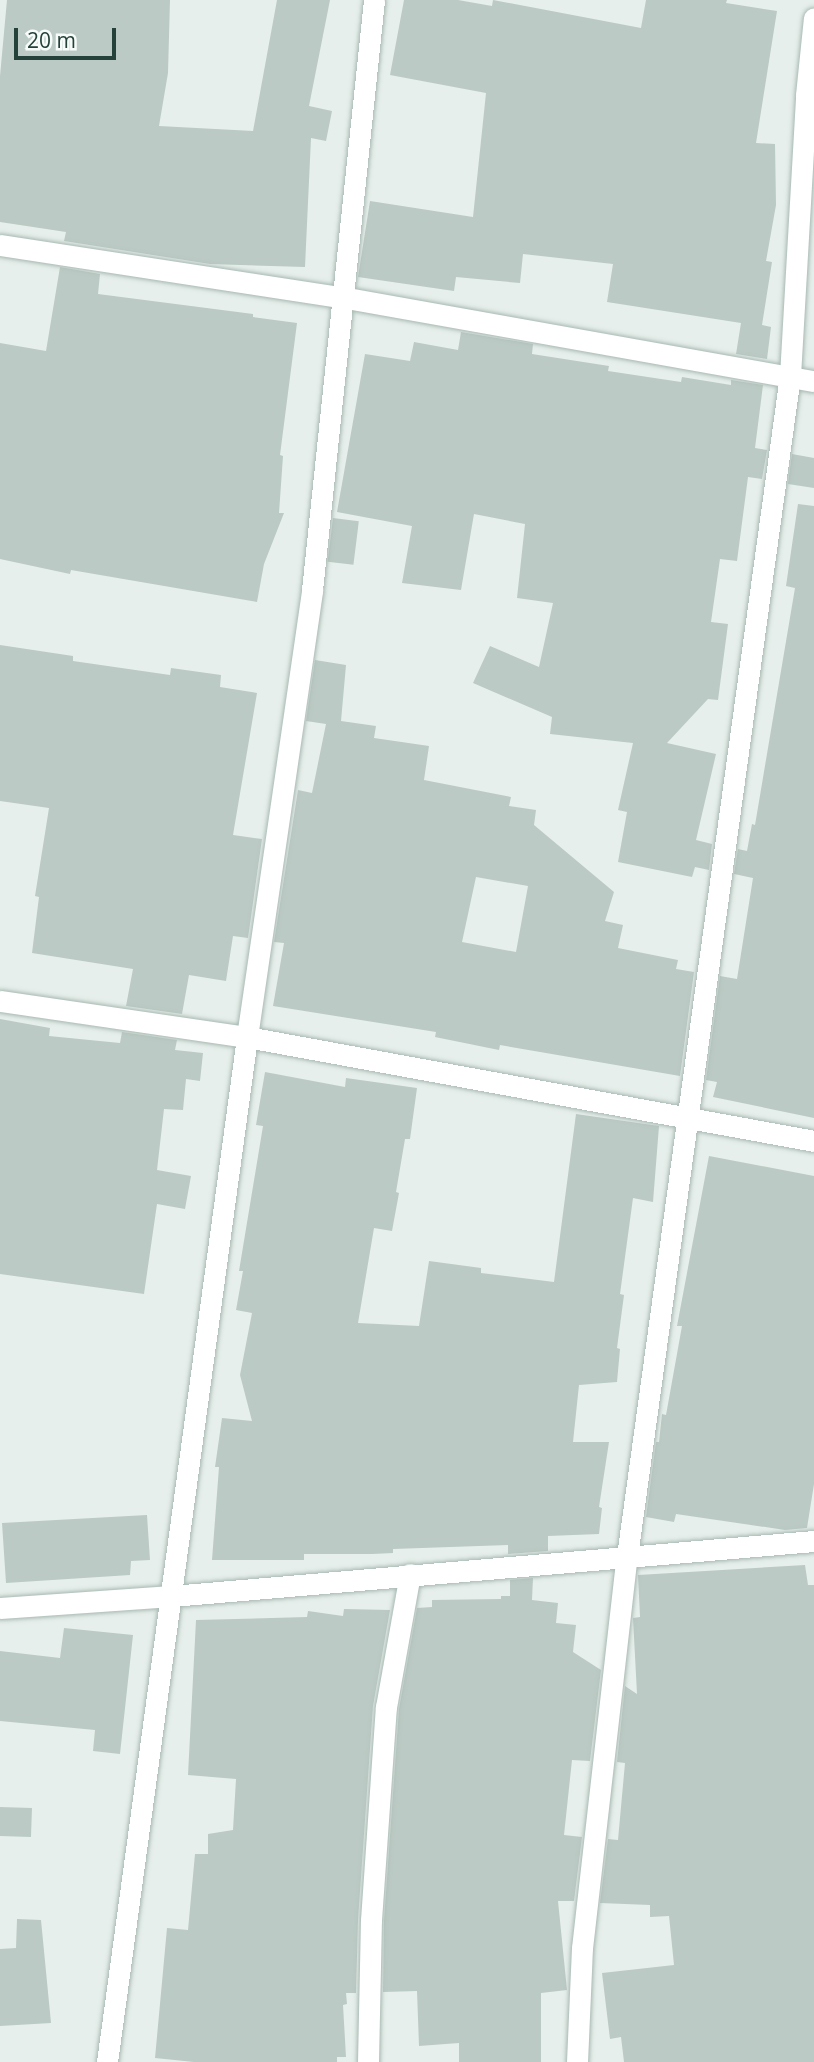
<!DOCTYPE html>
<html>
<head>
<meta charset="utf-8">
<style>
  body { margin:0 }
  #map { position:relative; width:814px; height:2062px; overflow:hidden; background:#e6efeb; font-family:"Open Sans",sans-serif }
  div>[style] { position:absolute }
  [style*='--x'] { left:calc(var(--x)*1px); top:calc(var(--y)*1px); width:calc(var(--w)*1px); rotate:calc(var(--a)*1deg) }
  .building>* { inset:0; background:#bbcac4; transform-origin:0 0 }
  .roads { filter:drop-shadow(0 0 2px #a8b8b2) drop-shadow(0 0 2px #a8b8b2) }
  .minor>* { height:21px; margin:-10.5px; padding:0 10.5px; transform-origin:10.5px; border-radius:10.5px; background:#fff }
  span { translate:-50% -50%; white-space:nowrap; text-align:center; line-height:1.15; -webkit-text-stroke:5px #f7fbf9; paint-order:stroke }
  .scale { position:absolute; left:14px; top:28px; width:102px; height:32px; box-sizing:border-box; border:4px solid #24423a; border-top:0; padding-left:9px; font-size:21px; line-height:24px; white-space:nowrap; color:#24423a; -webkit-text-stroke:5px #f7fbf9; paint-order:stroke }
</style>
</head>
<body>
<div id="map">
  <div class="building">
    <div style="clip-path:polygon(7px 0,170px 0,168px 73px,159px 126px,253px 131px,277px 0,330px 0,309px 106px,332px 111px,326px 141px,311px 138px,305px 267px,210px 264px,64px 241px,66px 232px,0 222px,0 76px)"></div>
    <div style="clip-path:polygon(404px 0,458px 0,492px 6px,493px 0,641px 28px,646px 0,727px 0,726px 3px,777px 11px,756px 143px,775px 144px,776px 205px,766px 261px,772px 262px,762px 325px,771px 327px,767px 359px,736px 354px,741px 323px,607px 302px,613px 264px,523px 254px,520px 283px,456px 277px,454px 291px,358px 277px,370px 201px,473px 217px,486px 93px,390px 75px)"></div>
    <div style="clip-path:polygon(60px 267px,100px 274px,98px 294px,253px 314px,253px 317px,297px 323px,280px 455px,283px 456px,279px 513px,284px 513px,264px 564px,257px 602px,71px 570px,70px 574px,0 559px,0 343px,46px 351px)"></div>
    <div style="clip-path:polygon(461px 332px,533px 344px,532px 354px,609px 366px,608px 371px,681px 382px,682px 377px,731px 385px,731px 380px,763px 385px,755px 448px,767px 450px,762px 479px,748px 477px,737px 561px,720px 559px,711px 622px,728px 624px,718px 700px,708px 699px,667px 743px,716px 754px,696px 840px,712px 844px,709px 870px,695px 867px,692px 877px,618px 862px,627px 812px,618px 810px,633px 743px,550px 734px,552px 717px,473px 683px,490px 646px,539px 667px,553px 603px,517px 598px,525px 524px,474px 514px,461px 590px,402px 583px,412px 526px,337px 512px,365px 354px,410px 361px,414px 342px,458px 350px)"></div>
    <div style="clip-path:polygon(792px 454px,814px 458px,814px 488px,788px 484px)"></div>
    <div style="clip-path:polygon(798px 504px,814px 506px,814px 1118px,713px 1097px,717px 1082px,706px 1080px,720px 976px,737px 979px,753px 878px,734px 874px,738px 849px,747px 851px,752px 824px,755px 825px,795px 588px,786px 586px)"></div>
    <div style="left:333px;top:518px;width:26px;height:44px;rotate:7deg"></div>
    <div style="clip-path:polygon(0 645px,73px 656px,73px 661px,170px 675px,171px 668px,221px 675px,220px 687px,257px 693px,233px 835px,262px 839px,248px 938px,233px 936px,226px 981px,189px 975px,182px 1014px,126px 1006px,133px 969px,32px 953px,39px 897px,35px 896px,49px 808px,0 801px)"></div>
    <div style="clip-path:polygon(evenodd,315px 660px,346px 665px,341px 721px,376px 726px,374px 738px,429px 746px,424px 780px,511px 797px,509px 806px,536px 810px,534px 825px,614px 892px,605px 921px,623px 925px,618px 948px,678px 960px,676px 969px,694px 972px,680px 1076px,500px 1045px,499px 1050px,435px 1037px,436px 1032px,273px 1006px,284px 943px,274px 942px,298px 790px,312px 793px,326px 724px,306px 721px,315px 660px,476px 877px,528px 886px,516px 952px,462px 942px,476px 877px)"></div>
    <div style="clip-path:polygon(0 1019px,50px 1028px,49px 1036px,120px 1043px,122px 1032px,177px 1040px,175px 1050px,203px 1053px,200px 1081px,186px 1079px,183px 1110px,164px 1109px,157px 1170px,191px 1176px,185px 1209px,157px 1204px,144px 1294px,0 1274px)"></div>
    <div style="clip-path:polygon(265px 1072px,345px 1087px,346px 1078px,417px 1088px,410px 1139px,405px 1139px,396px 1192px,399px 1193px,392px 1231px,374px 1228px,358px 1323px,419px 1326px,429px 1261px,481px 1268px,481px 1273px,554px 1282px,576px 1114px,659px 1126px,653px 1202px,633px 1198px,620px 1294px,624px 1295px,617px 1348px,620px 1349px,617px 1382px,579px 1385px,573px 1442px,609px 1442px,599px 1507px,602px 1508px,599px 1534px,548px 1536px,548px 1551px,508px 1554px,508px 1545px,393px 1549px,393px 1553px,372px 1554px,304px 1554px,304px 1560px,212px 1560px,219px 1467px,215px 1467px,222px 1418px,252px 1421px,240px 1375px,252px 1313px,236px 1310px,243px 1271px,239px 1271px,263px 1126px,256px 1125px)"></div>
    <div style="clip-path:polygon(709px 1156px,814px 1176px,814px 1484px,807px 1528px,785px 1530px,676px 1514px,674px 1522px,646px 1517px,656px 1442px,659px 1442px,662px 1414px,666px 1415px,682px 1326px,677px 1326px)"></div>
    <div style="clip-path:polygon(147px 1515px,150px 1560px,131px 1561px,130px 1575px,6px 1583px,2px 1523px)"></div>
    <div style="clip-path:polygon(805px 1565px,808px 1585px,814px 1585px,814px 2062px,624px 2062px,621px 2037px,610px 2039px,602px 1973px,674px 1965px,669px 1916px,650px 1917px,650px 1905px,600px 1903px,608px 1839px,618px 1840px,625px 1763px,617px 1762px,625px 1686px,637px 1694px,633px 1618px,640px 1617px,638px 1575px)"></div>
    <div style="clip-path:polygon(533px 1578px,532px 1600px,558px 1603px,556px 1623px,576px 1625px,573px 1652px,601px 1670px,590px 1761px,572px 1760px,564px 1835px,582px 1837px,574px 1901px,558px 1901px,567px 1990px,541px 1993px,541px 2062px,459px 2062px,459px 2043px,419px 2046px,417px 1991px,383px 1992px,384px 1921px,399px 1709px,417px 1608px,432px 1607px,432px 1600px,501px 1599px,501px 1596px,510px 1596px,510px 1580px)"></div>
    <div style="clip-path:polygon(344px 1609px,390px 1610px,373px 1706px,358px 1920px,356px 1993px,346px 1993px,347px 2004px,343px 2005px,346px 2057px,337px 2057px,337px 2062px,194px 2062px,155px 2058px,167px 1928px,188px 1930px,195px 1854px,208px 1854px,208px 1834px,233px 1830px,236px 1779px,188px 1775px,196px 1620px,307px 1617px,308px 1611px,343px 1616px)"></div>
    <div style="clip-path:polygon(64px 1628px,133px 1635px,120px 1754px,93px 1751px,95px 1730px,0 1721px,0 1651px,60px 1658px)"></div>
    <div style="left:0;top:1807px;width:32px;height:29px;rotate:2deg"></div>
    <div style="clip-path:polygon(17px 1919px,41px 1920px,51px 2023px,0 2026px,0 1949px,16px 1948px)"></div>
  </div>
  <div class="roads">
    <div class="minor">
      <div style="--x:0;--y:245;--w:345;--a:8.7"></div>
      <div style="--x:341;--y:297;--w:480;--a:10.1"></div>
      <div style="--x:0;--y:1001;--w:250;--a:8.3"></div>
      <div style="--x:247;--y:1037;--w:576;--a:10.39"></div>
      <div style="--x:0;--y:1608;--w:172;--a:-4"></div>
      <div style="--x:172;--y:1596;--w:644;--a:-4.9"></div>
      <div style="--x:107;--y:2062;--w:1035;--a:-82.22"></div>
      <div style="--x:247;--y:1037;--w:452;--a:-81.7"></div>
      <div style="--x:312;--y:590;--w:593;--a:-84"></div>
      <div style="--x:368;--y:2062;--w:142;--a:-88.8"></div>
      <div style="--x:371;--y:1920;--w:214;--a:-86"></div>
      <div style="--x:386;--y:1707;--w:135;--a:-79.8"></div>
      <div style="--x:577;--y:2062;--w:114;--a:-87.5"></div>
      <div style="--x:582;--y:1948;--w:395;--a:-83.5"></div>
      <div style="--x:627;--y:1556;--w:1191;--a:-82.14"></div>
      <div style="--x:790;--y:376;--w:281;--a:-86.7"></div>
      <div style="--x:806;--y:95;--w:77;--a:-84.1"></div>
    </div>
  </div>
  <div class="scale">20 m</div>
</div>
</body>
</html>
